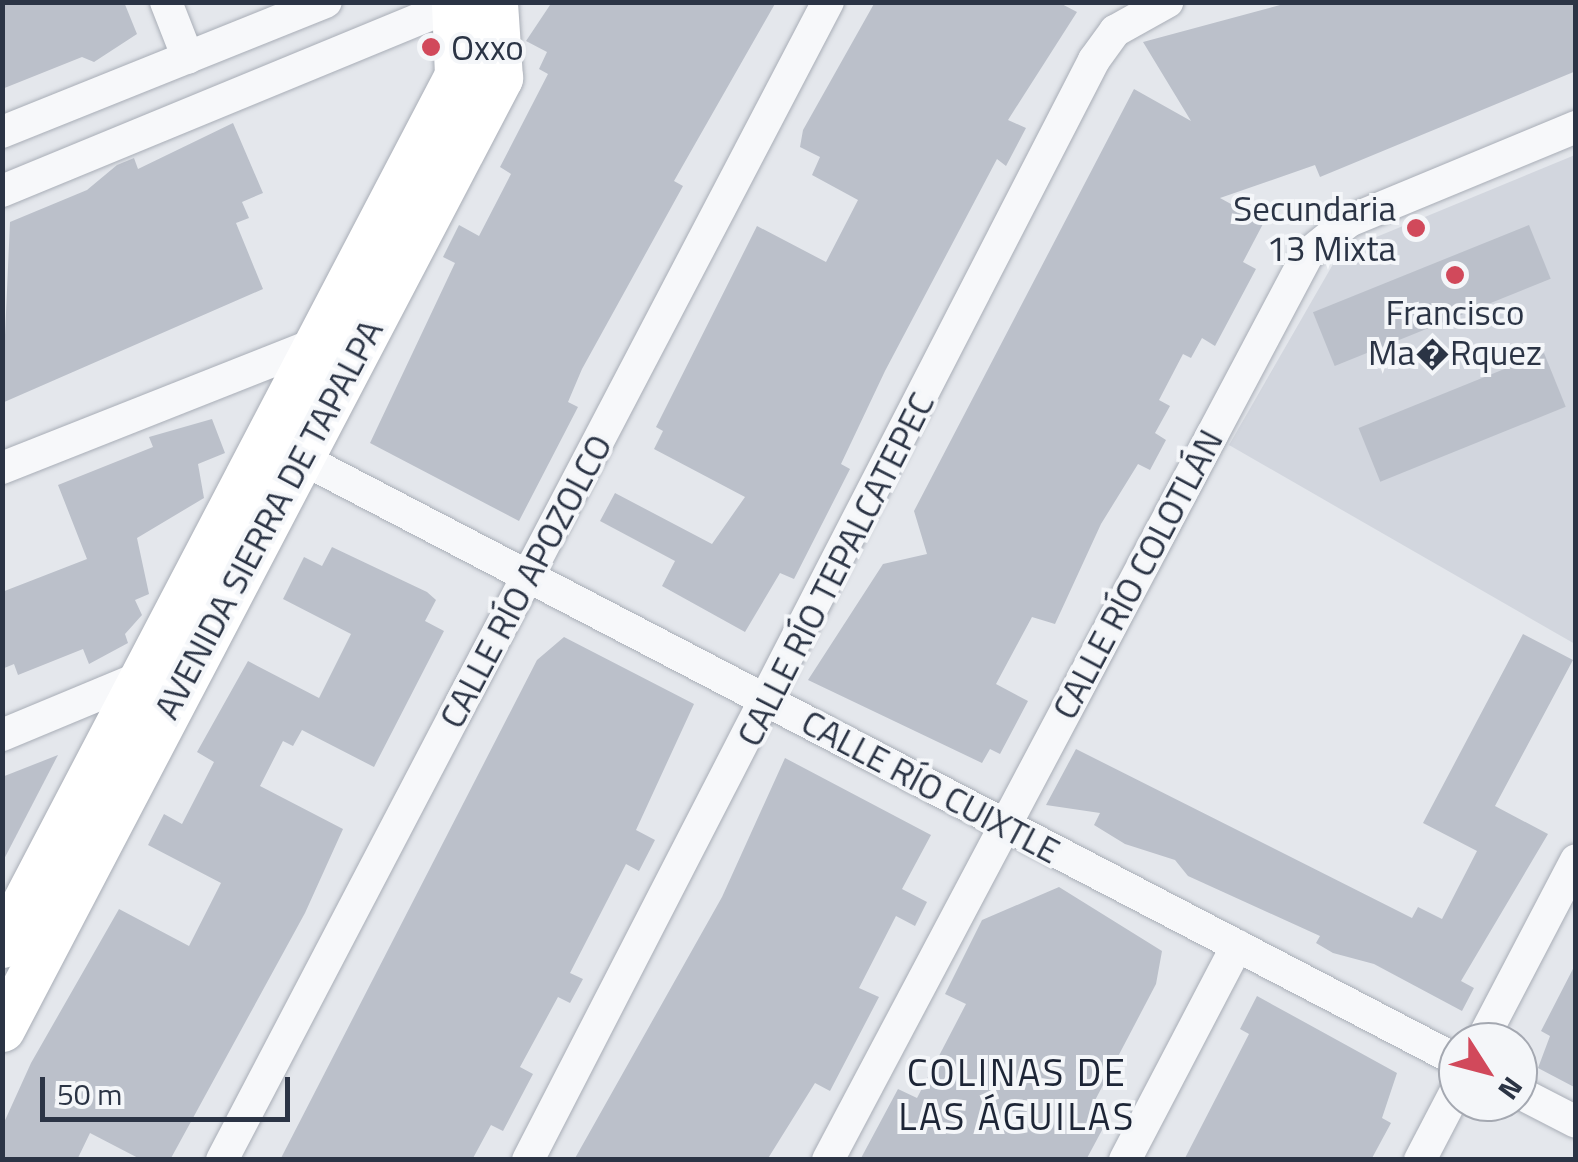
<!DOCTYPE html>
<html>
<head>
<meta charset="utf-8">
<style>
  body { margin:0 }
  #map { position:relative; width:1578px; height:1162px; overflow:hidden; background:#e4e7ec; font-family:"Titillium Web",sans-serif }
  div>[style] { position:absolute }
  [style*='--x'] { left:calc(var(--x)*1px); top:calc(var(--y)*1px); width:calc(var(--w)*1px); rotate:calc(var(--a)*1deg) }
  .built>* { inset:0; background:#d2d6de }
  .building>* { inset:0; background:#bbc0ca; transform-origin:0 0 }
  .roads { filter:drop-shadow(0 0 2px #a9aeb7) drop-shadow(0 0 2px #a9aeb7) }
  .street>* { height:32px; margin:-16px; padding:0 16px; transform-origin:16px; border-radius:16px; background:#f7f8fa }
  .secondary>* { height:45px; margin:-22.5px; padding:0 22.5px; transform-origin:22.5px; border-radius:22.5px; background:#fff }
  .dots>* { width:28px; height:28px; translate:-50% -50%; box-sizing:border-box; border:5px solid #f4f6f9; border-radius:50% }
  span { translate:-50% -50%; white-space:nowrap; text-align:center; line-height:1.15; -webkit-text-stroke:8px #f4f6f9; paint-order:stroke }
  .poi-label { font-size:35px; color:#2b3445 }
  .left { translate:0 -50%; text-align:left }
  .right { translate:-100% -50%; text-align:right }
  .street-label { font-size:35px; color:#2b3445 }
  .neighbourhood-label { font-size:38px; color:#1d2536; letter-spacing:2.5px }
  .frame { position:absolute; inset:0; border:5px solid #2b3445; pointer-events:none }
  .north { position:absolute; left:1438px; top:1022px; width:100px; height:100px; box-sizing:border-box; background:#f4f6f9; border:2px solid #a4a8b1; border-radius:50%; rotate:126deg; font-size:28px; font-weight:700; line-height:40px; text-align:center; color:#2b3445 }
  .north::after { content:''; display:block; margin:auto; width:35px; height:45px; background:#d1495b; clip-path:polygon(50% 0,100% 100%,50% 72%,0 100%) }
  .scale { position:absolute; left:40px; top:1077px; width:250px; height:45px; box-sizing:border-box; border:5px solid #2b3445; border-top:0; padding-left:12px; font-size:30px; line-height:35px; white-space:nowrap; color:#2b3445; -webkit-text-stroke:8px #f4f6f9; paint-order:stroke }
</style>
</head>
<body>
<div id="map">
  <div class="built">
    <div style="clip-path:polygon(1575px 155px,1575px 644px,1229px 445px,1340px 252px)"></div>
  </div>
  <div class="building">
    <div style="clip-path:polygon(2px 2px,124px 2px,137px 34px,94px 62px,82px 57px,2px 89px)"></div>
    <div style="clip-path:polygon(552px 2px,776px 2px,674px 181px,683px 186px,582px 369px,568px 402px,578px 407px,519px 521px,370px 443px,455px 263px,443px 257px,459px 225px,479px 236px,511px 174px,500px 167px,548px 74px,539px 69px,547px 52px,526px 41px)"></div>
    <div style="clip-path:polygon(875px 2px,1058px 2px,1077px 12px,1008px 120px,1026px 128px,1006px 166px,997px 159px,885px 371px,841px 464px,850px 469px,794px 579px,780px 573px,745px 632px,662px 586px,675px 561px,600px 521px,615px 493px,712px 544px,745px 497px,654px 449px,663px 431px,656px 427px,757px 226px,826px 262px,858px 200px,812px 175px,820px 157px,800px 147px,803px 130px)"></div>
    <div style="clip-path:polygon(1291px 2px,1576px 2px,1576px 71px,1320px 177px,1315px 165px,1220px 198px,1264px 222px,1243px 262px,1256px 269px,1215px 346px,1202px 338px,1191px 358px,1183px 354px,1159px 400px,1170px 406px,1155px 433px,1166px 440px,1150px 470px,1138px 464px,1101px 524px,1055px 624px,1032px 617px,996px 684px,1028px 701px,1000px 754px,990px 749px,982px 763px,808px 680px,883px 564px,927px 554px,914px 511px,1134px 89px,1191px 121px,1143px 42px)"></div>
    <div style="clip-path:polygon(233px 123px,263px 193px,242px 202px,249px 218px,236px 223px,263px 289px,2px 403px,10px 222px,87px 190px,117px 165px,134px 158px,138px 169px)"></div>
    <div style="left:1529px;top:225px;width:58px;height:233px;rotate:68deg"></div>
    <div style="left:1544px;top:353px;width:58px;height:200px;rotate:68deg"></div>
    <div style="clip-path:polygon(212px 419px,225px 453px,198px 464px,204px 498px,137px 538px,149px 594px,135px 600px,142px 615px,125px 634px,128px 643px,89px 664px,83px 649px,18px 675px,14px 664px,2px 669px,2px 592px,87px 559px,58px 485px,153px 447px,149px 437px)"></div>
    <div style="clip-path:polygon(332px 547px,427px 592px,436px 600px,425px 621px,444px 631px,374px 767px,302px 730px,293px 746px,283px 741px,260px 786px,343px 829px,305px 913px,170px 1160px,142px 1160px,90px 1133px,77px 1160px,2px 1160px,2px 1127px,31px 1063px,119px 909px,189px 946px,221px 883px,148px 845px,164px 814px,182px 824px,214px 762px,197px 752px,248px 661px,319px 698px,351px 634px,283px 599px,304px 557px,322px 566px)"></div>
    <div style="clip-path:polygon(1523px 634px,1573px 660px,1495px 806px,1548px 834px,1461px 981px,1474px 988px,1462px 1011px,1374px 964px,1333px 953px,1316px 943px,1320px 936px,1188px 876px,1175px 860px,1125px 844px,1094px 825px,1100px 813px,1046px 805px,1076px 749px,1412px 918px,1418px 907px,1442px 919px,1477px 851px,1423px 823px)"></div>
    <div style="clip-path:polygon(564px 637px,694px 704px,636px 830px,655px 840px,639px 871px,626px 864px,570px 973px,583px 979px,570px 1003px,558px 997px,520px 1067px,533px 1074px,503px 1131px,491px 1125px,472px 1160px,280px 1160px,537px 660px)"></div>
    <div style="clip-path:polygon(58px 755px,2px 863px,2px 777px)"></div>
    <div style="clip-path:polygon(785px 758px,931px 835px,902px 889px,927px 902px,915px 926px,896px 916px,859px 988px,879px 997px,830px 1091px,815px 1083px,767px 1160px,574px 1160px,722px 897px)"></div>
    <div style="clip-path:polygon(1059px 887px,1162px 951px,1156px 984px,1091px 1108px,1108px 1119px,1086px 1160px,860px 1160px,898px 1089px,917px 1098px,966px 1004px,945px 994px,982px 920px)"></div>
    <div style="clip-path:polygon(1576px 963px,1576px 1088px,1538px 1068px,1550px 1036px,1541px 1031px)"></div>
    <div style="clip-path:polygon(1257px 996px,1397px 1073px,1382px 1118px,1391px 1123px,1371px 1160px,1184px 1160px,1249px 1034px,1240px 1029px)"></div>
  </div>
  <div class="roads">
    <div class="street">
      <div style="--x:166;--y:2;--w:60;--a:68.6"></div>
      <div style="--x:2;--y:132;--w:349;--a:-21.9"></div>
      <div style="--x:2;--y:191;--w:496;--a:-22.4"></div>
      <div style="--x:297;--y:456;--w:1309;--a:27.52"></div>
      <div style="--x:2;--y:468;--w:345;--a:-21.6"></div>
      <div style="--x:2;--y:735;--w:148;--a:-22.6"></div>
      <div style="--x:1481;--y:1042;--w:205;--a:-62.4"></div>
      <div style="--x:1518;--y:1092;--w:65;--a:27.3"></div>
      <div style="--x:222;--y:1160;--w:1307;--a:-62.38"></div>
      <div style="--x:528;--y:1160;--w:1237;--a:-62.77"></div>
      <div style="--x:1094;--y:60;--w:36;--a:-54"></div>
      <div style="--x:1115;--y:31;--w:60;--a:-29.1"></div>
      <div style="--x:828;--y:1160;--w:1025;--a:-62.09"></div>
      <div style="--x:1308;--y:254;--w:53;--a:-38.8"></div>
      <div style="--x:1349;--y:221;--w:246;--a:-22.5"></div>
      <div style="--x:1125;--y:1160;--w:242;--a:-62.4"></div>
      <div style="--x:1420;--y:1160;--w:82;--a:-62.5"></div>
    </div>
    <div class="secondary">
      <div style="--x:2;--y:945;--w:982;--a:-62.39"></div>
      <div style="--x:457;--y:75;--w:73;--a:-92.4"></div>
      <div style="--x:2;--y:1029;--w:1074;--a:-62.36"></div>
      <div style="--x:500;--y:78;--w:76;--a:-93.8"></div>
    </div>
  </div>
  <div class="dots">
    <div style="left:431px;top:47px;background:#d1495b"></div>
    <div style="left:1416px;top:228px;background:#d1495b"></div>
    <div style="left:1455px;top:275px;background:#d1495b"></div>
  </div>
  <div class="poi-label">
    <span class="left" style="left:451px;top:47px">Oxxo</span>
    <span class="right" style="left:1396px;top:228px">Secundaria<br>13 Mixta</span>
    <span style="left:1455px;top:332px">Francisco<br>Ma�Rquez</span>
  </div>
  <div class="street-label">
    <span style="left:268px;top:519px;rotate:-62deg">AVENIDA SIERRA DE TAPALPA</span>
    <span style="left:835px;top:569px;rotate:-63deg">CALLE RÍO TEPALCATEPEC</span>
    <span style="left:1137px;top:574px;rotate:-62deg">CALLE RÍO COLOTLÁN</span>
    <span style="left:525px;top:581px;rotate:-62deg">CALLE RÍO APOZOLCO</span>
    <span style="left:931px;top:786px;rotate:28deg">CALLE RÍO CUIXTLE</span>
  </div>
  <div class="neighbourhood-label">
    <span style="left:1017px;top:1095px">COLINAS DE<br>LAS ÁGUILAS</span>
  </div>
  <div class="frame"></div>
  <div class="north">N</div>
  <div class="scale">50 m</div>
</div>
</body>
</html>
